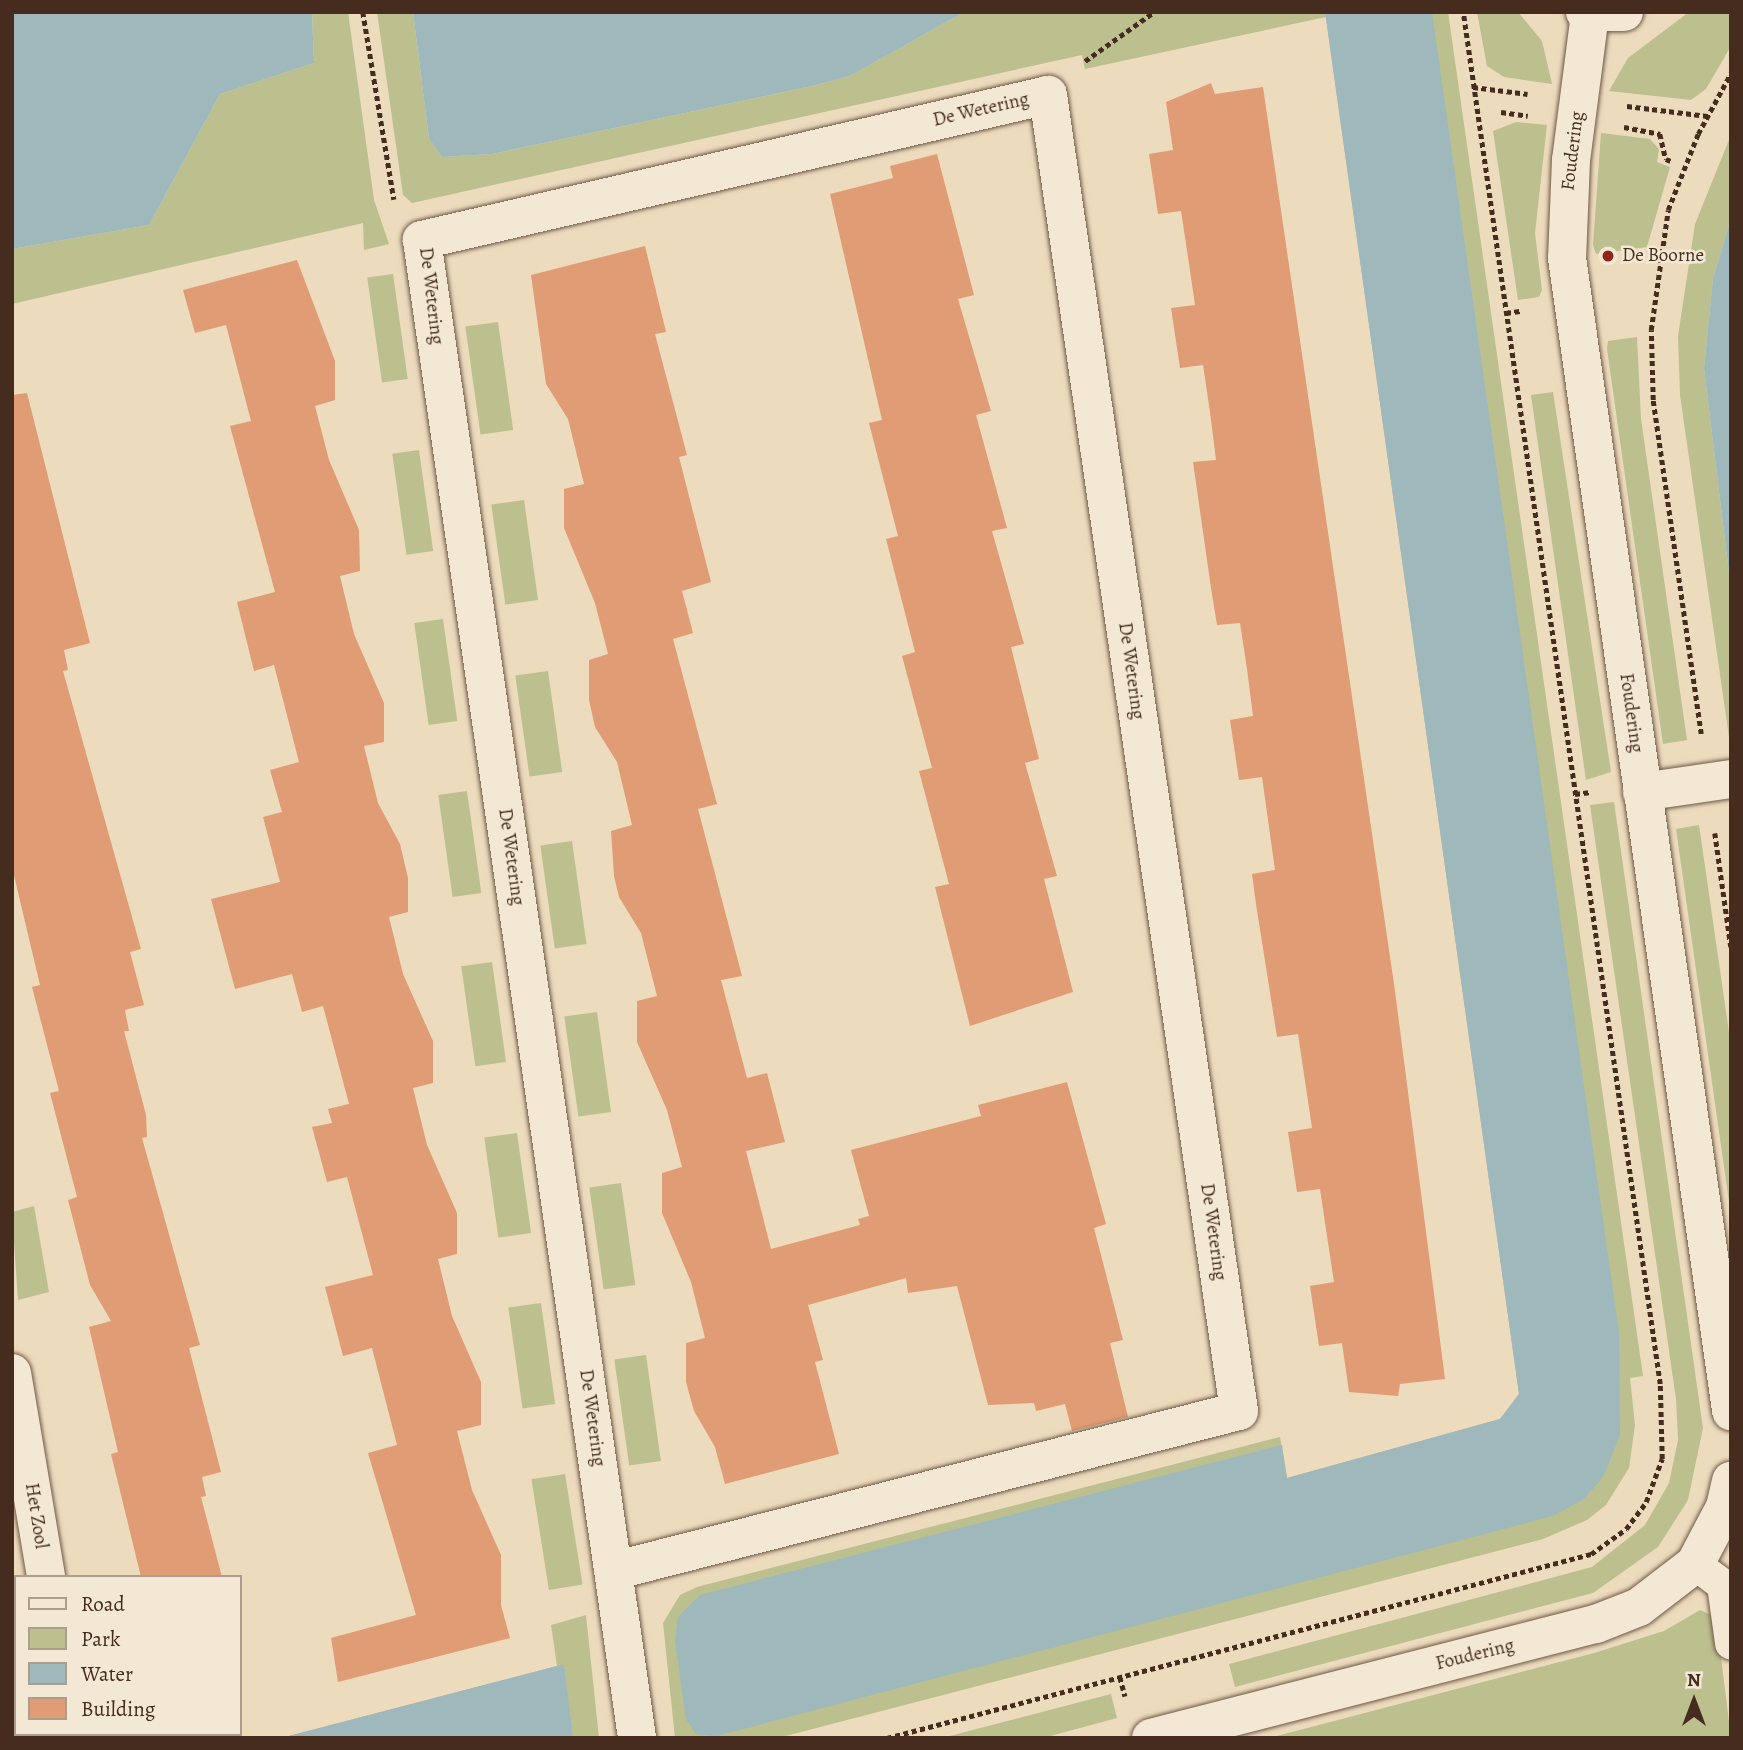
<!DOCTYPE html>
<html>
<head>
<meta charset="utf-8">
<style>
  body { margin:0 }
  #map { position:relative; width:1743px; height:1750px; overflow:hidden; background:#eddbbd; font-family:Alegreya,serif }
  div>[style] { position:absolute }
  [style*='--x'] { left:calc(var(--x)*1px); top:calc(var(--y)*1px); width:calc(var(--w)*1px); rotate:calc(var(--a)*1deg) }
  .green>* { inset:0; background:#bcbf8e; transform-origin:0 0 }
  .water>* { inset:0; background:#9eb8bc }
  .building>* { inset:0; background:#e09c74 }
  .path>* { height:4.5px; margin-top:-2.25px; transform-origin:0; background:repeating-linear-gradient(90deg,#452c1f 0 5px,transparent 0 8.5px) }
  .roads { filter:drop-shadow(0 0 2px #6f5846) drop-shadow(0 0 2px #6f5846) }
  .lane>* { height:32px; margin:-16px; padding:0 16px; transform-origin:16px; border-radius:16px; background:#f3e8d4 }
  .street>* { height:38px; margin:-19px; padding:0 19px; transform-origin:19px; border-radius:19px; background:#f3e8d4 }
  .secondary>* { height:38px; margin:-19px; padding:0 19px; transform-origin:19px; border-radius:19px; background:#f3e8d4 }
  .dots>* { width:19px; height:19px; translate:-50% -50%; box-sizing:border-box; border:4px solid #f3e8d4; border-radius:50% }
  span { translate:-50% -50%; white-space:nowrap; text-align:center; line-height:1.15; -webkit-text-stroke:5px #f3e8d4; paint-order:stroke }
  .street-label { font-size:19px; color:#452c1f }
  .poi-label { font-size:19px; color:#452c1f }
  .left { translate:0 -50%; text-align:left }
  .frame { position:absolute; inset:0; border:14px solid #452c1f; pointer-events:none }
  .legend { position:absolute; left:14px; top:1575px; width:228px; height:161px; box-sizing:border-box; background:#f3e8d4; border:2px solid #ad9d8c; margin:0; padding:9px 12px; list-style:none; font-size:21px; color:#452c1f }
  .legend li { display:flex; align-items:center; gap:14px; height:35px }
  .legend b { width:35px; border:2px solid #ad9d8c }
  .north { position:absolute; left:1659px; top:1666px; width:70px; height:70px; -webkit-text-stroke:5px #f3e8d4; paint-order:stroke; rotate:0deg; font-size:19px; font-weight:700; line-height:28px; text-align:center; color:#452c1f }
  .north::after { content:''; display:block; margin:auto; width:24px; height:32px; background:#452c1f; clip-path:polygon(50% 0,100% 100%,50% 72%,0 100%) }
</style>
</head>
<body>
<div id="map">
  <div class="green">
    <div style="clip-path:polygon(312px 12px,348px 12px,374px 200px,389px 244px,364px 250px,363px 223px,12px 304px,12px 249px,149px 225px,220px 94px,314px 63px)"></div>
    <div style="clip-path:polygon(377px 12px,413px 12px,429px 139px,442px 157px,492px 154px,812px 86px,850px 76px,964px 12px,1334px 12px,1545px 1478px,1397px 12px,1448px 12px,1643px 1376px,1630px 1378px,1635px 1425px,1629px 1468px,1606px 1505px,1587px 1520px,1543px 1539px,778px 1738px,675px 1738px,663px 1623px,680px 1595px,697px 1587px,1280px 1437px,1287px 1478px,1500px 1419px,1519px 1394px,1326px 17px,1085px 69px,1082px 55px,412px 203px,403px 195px)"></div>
    <div style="clip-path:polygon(1477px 12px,1518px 12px,1542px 41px,1552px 84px,1504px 77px,1487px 66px)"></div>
    <div style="clip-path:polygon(1689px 12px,1731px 12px,1731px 46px,1706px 89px,1691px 100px,1609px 91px,1628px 58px)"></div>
    <div style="clip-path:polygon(1516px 122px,1547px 125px,1535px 233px,1542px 290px,1539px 297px,1518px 300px,1493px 131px)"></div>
    <div style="clip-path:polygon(1601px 133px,1650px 139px,1659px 149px,1657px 162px,1670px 167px,1647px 247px,1596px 254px,1593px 245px)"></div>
    <div style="clip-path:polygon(1731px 135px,1731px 219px,1713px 278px,1704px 368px,1731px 590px,1731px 751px,1680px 395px,1678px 336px,1695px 224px)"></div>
    <div style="left:393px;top:274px;width:106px;height:26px;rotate:82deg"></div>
    <div style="left:498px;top:322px;width:109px;height:33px;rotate:82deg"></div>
    <div style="clip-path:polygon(1637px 337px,1641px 419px,1687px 740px,1663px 744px,1607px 349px,1608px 341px)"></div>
    <div style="clip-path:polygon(1553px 392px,1611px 772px,1586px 780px,1531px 395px)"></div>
    <div style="left:419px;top:450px;width:102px;height:27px;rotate:82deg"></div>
    <div style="left:524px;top:500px;width:101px;height:33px;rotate:82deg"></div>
    <div style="left:443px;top:619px;width:103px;height:29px;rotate:82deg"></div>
    <div style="left:548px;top:671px;width:102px;height:33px;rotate:82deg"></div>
    <div style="left:467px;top:791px;width:103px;height:29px;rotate:82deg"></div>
    <div style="clip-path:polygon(1614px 802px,1703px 1428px,1688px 1500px,1658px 1547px,1593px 1593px,1235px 1687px,1229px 1664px,1592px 1567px,1645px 1525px,1669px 1483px,1678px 1440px,1676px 1399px,1590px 805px)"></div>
    <div style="clip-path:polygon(1699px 825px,1731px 1046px,1731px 1216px,1676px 829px)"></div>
    <div style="left:572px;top:841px;width:104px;height:32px;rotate:82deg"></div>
    <div style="left:492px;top:962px;width:101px;height:31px;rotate:82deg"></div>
    <div style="left:597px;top:1012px;width:101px;height:33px;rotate:82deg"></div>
    <div style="left:517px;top:1133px;width:101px;height:33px;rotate:82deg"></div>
    <div style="left:621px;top:1183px;width:103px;height:32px;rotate:82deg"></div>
    <div style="clip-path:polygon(34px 1206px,49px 1292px,18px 1300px,12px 1212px)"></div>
    <div style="left:541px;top:1303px;width:102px;height:33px;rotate:82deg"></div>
    <div style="left:646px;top:1355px;width:107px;height:32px;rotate:82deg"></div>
    <div style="left:565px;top:1474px;width:112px;height:34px;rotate:81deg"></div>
    <div style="clip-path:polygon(1700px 1610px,1716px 1617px,1731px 1738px,1269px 1738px,1594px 1653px,1664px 1631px)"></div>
    <div style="clip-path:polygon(586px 1615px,599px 1738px,281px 1738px,557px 1666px,551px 1625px)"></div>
    <div style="clip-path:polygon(1111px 1694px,1117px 1718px,1043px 1738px,942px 1738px)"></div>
  </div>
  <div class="water">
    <div style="clip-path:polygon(12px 12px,312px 12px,314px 63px,220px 94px,149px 225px,12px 249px)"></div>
    <div style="clip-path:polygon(413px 12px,964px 12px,850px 76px,812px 86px,492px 154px,442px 157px,429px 139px)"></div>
    <div style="clip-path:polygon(1325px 12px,1432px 12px,1619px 1333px,1620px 1435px,1603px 1477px,1584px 1499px,1553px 1516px,716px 1736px,696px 1734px,686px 1719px,675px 1641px,678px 1617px,700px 1595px,1282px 1445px,1287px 1478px,1500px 1419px,1519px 1394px)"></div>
    <div style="clip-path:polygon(1731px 219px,1731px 590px,1704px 368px,1713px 278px)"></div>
    <div style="clip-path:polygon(564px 1665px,573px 1738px,281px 1738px,557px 1666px)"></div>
  </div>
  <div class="building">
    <div style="clip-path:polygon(1211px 83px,1215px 94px,1263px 87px,1395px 991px,1445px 1379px,1400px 1384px,1398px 1396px,1349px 1392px,1342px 1343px,1319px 1346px,1310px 1286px,1334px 1282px,1327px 1236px,1320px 1189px,1297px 1192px,1288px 1132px,1312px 1128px,1298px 1034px,1277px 1037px,1256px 904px,1252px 874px,1275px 870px,1262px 777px,1239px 780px,1230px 720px,1253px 716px,1247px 669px,1240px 623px,1217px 625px,1211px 588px,1193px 462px,1216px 460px,1210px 412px,1203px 365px,1180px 368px,1171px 308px,1195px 305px,1188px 257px,1181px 211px,1158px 214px,1149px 154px,1173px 150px,1166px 102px)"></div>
    <div style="clip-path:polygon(937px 154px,974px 295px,958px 299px,991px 411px,976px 415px,1007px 528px,992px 531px,1024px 644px,1011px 647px,1039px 759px,1025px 763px,1057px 876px,1044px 879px,1073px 992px,970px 1026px,935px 887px,949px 884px,919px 771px,932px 768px,902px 656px,915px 652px,886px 539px,898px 536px,869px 423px,882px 420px,830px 194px,893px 178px,890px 166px)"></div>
    <div style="clip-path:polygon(645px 246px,666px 332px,655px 334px,687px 455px,679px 457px,711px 582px,682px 591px,693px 633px,673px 639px,717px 804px,698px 809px,742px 976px,721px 980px,747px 1078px,767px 1073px,785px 1142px,746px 1151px,771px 1249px,860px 1225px,858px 1219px,869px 1216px,851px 1150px,981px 1116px,978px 1105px,1067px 1082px,1106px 1224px,1094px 1228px,1123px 1340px,1110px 1343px,1128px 1417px,1072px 1431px,1065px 1404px,1036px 1411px,1034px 1403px,988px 1405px,957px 1286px,908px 1293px,906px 1278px,808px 1305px,823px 1360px,815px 1362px,839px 1454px,725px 1484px,715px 1447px,694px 1411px,686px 1382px,686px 1343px,705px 1338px,691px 1282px,662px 1213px,662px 1173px,682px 1167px,667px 1110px,637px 1042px,637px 1001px,657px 996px,641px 933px,619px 897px,614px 876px,611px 831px,632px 825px,617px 762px,595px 727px,589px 700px,589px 660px,608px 654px,595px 603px,564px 528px,564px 489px,584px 484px,568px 419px,546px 384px,531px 275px)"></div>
    <div style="clip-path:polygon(297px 260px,335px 361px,335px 400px,315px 406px,329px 460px,359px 530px,360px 571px,340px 576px,354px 634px,384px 703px,384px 742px,364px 746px,378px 803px,400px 844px,408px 878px,408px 912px,389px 917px,403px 974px,433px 1041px,433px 1083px,413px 1088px,427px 1145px,457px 1213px,457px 1254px,438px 1259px,452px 1316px,481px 1382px,481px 1425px,457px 1431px,472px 1490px,501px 1555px,501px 1605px,510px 1638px,338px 1682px,331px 1638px,416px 1615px,368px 1453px,397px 1445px,372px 1348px,343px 1356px,325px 1287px,373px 1275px,347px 1177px,327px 1182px,312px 1127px,332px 1123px,328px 1109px,349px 1104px,323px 1006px,302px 1012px,292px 974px,235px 989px,211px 899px,280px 882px,263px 817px,282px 812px,270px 770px,299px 762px,274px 665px,254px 671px,237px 602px,275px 592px,230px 426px,251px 421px,226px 325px,195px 333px,183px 290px)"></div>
    <div style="clip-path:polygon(27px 393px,90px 643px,64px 650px,68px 670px,63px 671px,141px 949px,130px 952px,144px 1005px,125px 1010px,129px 1031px,124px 1031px,146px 1115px,147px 1137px,142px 1138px,200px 1345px,189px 1348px,221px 1472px,202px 1477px,206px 1496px,201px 1497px,222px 1577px,141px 1577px,111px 1454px,118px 1452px,89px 1327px,111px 1321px,90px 1285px,68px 1200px,77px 1197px,50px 1093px,59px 1091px,32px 987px,40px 985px,12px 867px,12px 395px)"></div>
  </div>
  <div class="path">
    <div style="--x:363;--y:12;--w:190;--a:80.6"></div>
    <div style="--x:1085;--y:61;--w:85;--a:-35.4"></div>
    <div style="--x:1473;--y:87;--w:55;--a:7.3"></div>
    <div style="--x:1627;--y:106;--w:81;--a:7.1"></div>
    <div style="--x:1501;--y:112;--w:27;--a:8"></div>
    <div style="--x:1624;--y:127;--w:37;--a:11"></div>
    <div style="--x:1660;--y:134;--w:26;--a:77"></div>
    <div style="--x:1666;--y:159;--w:5;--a:22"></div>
    <div style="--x:1506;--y:313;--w:14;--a:-8"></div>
    <div style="--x:1701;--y:734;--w:337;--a:-98.2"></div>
    <div style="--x:1653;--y:400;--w:70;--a:-91.6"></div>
    <div style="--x:1651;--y:330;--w:121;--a:-81.9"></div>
    <div style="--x:1668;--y:210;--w:82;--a:-68.5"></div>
    <div style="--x:1698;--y:134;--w:69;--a:-61.6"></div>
    <div style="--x:1575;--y:794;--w:16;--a:-7"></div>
    <div style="--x:1715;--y:833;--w:115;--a:82"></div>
    <div style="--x:1120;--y:1677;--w:20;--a:75"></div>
    <div style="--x:887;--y:1738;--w:728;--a:-14.65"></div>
    <div style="--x:1591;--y:1554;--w:43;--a:-35.5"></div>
    <div style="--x:1626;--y:1529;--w:34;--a:-53"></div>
    <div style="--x:1646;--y:1502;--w:46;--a:-69.6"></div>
    <div style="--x:1662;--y:1459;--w:75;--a:-91.5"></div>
    <div style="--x:1660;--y:1384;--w:1386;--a:-98.17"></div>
  </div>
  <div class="roads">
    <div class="lane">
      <div style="--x:1695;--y:1564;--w:35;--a:37"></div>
      <div style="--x:1723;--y:1585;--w:59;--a:82.1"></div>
    </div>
    <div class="street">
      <div style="--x:1642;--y:792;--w:90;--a:-8.3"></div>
      <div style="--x:12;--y:1373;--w:207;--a:80.5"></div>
      <div style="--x:613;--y:1571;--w:646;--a:-14.34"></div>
      <div style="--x:1239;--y:1411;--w:1330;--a:-98.26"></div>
      <div style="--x:1048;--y:95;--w:643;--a:166.96"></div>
      <div style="--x:422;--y:240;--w:1513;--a:81.83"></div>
      <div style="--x:12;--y:1726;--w:4;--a:-14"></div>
    </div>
    <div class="secondary">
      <div style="--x:1585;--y:12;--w:39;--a:0"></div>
      <div style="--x:1590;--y:14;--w:147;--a:97.4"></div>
      <div style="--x:1571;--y:160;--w:98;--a:92.3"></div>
      <div style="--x:1567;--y:258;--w:1165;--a:81.9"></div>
      <div style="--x:1151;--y:1738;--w:459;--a:-14.4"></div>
      <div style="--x:1596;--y:1624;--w:46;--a:-21.6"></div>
      <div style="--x:1639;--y:1607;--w:71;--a:-37.5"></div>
      <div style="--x:1695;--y:1564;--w:64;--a:-62.2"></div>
      <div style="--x:1725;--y:1507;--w:27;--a:-77"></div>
    </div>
  </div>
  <div class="dots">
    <div style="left:1608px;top:256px;background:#8f2418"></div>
  </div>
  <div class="street-label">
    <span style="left:981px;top:110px;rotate:-13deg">De Wetering</span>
    <span style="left:1573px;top:151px;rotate:-83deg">Foudering</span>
    <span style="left:431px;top:296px;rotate:83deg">De Wetering</span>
    <span style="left:1131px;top:671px;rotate:82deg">De Wetering</span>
    <span style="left:1631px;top:713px;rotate:82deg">Foudering</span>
    <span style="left:511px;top:857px;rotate:82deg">De Wetering</span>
    <span style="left:1213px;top:1232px;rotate:82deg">De Wetering</span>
    <span style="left:592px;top:1418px;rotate:82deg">De Wetering</span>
    <span style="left:36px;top:1516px;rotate:81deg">Het Zool</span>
    <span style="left:1475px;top:1655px;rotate:-14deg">Foudering</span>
  </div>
  <div class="poi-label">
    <span class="left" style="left:1622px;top:256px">De Boorne</span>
  </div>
  <div class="frame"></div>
  <ul class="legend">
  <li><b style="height:9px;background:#f3e8d4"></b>Road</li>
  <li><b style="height:19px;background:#bcbf8e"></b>Park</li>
  <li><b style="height:19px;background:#9eb8bc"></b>Water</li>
  <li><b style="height:19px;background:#e09c74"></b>Building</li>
  </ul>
  <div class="north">N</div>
</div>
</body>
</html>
